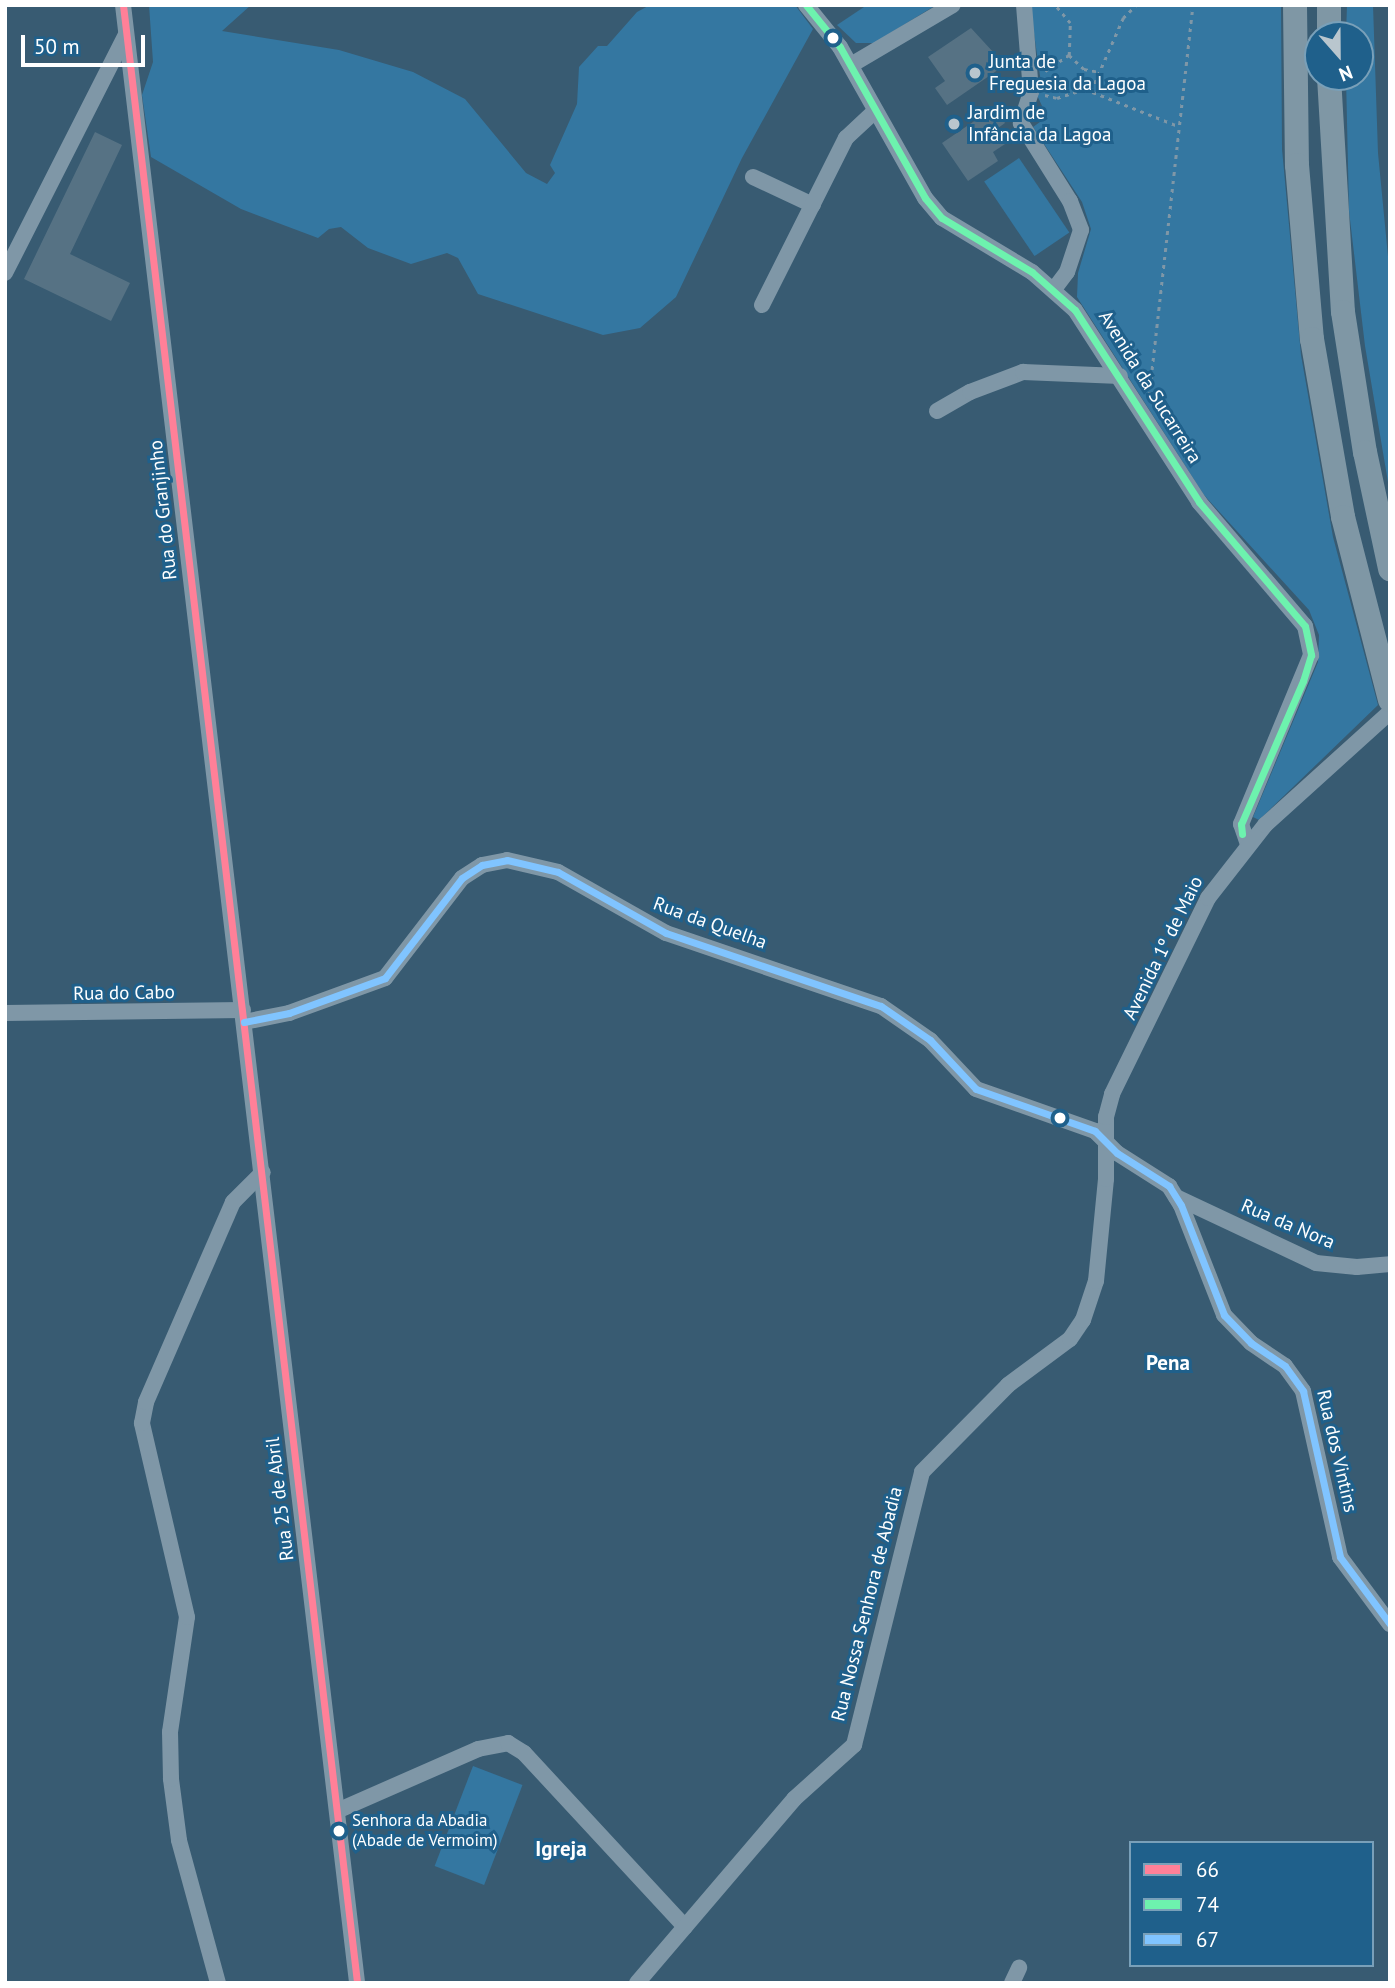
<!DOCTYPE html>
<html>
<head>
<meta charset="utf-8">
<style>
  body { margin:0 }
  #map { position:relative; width:1395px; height:1988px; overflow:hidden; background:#385b72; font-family:"PT Sans",sans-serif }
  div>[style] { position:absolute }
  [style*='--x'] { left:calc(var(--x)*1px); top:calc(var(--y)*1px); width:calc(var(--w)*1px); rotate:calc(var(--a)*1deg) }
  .green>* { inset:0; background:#3477a1; transform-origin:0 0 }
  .building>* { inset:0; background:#567284 }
  .path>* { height:2.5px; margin-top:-1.25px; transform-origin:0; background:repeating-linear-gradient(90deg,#7f97a7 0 3.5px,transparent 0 8.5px) }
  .minor>* { height:16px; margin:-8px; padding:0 8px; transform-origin:8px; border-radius:8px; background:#7f97a7 }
  .highway>* { height:24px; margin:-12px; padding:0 12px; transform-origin:12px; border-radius:12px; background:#7f97a5 }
  .bus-1>* { height:7px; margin:-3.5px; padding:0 3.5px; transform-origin:3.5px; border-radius:3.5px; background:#ff8098 }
  .bus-2>* { height:7px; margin:-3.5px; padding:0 3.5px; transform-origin:3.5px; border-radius:3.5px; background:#6df2ae }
  .bus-3>* { height:7px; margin:-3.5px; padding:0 3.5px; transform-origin:3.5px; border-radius:3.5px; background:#80c4ff }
  .dots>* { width:19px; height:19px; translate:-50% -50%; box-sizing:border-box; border:4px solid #1f608b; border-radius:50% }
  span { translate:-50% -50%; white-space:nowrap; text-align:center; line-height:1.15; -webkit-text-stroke:6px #1f608b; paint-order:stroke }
  .bus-label { font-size:17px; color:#fff }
  .left { translate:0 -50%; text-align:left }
  .poi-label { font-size:19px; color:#fff }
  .street-label { font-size:19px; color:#fff }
  .neighbourhood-label { font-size:21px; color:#fff; font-weight:700 }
  .frame { position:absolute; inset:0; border:7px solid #fff; pointer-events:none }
  .legend { position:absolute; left:1129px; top:1841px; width:245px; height:126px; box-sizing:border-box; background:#1f608b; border:2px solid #79a0b9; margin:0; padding:9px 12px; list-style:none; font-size:21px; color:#fff }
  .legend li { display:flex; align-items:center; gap:14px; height:35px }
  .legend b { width:35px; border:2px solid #79a0b9 }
  .north { position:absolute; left:1304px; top:21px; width:70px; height:70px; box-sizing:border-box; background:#1f608b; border:2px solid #79a0b9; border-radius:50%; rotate:159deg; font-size:19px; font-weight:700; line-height:28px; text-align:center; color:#fff }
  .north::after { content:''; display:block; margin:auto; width:24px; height:32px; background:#b9c6ce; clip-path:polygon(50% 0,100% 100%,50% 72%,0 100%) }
  .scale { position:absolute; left:21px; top:35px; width:124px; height:32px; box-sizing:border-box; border:4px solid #fff; border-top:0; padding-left:9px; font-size:21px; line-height:24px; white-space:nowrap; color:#fff; -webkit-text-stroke:5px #1f608b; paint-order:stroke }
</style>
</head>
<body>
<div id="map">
  <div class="green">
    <div style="clip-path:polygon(149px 5px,251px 5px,222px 31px,339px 50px,413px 72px,465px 99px,526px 173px,547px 184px,555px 173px,550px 165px,577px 104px,579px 67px,598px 46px,607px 46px,637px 12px,650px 5px,795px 5px,813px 29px,742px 158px,676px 297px,640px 328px,603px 335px,478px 294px,458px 258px,447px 253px,411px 264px,368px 248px,341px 227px,329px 229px,318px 238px,241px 209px,151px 157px,142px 95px,153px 62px)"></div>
    <div style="clip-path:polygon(867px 5px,936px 5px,874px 43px,856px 43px,837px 25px)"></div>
    <div style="clip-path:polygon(1030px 5px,1281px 5px,1282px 149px,1301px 355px,1333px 537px,1378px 705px,1259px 820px,1253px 817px,1318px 662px,1319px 635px,1309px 610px,1204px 495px,1077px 297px,1078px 273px,1091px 229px,1082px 202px,1033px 127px,1047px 117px,1037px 95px,1042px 90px)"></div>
    <div style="clip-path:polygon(1347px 5px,1373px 5px,1378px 153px,1390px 277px,1390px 494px,1365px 346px,1349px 211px,1346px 77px,1360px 77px,1360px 35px,1346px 35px)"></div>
    <div style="left:1019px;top:158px;width:90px;height:42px;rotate:56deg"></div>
    <div style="left:473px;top:1766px;width:53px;height:107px;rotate:21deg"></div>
  </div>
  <div class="building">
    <div style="clip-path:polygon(971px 28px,1005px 65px,947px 105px,935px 88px,945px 81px,928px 57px)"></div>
    <div style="clip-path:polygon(995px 107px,1005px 123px,998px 128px,1008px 142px,993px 152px,998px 161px,968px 181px,942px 143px)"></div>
    <div style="clip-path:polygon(95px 132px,122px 145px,70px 254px,130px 283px,111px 321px,24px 279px)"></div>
  </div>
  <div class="path">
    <div style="--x:1069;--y:55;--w:21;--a:43"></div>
    <div style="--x:1084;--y:69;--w:15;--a:11"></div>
    <div style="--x:1045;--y:71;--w:29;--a:-34"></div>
    <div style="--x:1069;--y:55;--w:32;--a:-88"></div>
    <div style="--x:1070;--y:23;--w:23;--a:-130"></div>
    <div style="--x:1091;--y:91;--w:80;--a:-66.3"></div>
    <div style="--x:1123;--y:18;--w:18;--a:-45"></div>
    <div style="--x:1045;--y:95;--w:12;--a:14"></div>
    <div style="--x:1057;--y:98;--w:29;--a:-18"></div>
    <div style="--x:1085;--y:89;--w:100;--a:21.7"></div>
    <div style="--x:1149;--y:395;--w:392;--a:-83.6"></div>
  </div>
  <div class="minor">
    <div style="--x:123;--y:5;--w:1992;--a:83.25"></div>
    <div style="--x:806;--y:5;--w:54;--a:51"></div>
    <div style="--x:840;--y:47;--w:173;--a:60.6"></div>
    <div style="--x:925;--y:198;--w:26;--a:50"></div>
    <div style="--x:942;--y:218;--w:105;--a:31"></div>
    <div style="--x:1032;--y:272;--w:57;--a:41.5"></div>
    <div style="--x:1075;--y:310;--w:229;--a:57.1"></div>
    <div style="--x:1199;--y:502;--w:163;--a:49.5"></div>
    <div style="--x:1305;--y:626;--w:30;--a:78"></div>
    <div style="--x:1311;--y:655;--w:183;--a:112.5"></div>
    <div style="--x:1241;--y:824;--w:21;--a:71"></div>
    <div style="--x:1024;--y:5;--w:87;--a:85.4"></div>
    <div style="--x:1031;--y:92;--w:33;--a:108"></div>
    <div style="--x:1021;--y:123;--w:92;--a:57.9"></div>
    <div style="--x:1070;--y:201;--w:31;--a:69"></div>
    <div style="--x:1081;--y:230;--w:44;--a:108.4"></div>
    <div style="--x:1067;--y:272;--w:20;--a:127"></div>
    <div style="--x:851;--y:65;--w:118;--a:-30.5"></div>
    <div style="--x:753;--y:177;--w:66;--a:25"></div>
    <div style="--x:5;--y:273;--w:267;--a:-63.1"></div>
    <div style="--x:762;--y:305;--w:187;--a:-63.3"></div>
    <div style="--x:846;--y:138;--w:38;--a:-43"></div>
    <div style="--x:937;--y:411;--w:38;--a:-30"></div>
    <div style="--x:970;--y:392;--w:57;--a:-20.7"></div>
    <div style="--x:1023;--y:372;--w:97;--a:2.4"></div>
    <div style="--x:5;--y:1013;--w:238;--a:-0.7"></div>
    <div style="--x:244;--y:1022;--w:46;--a:-11.3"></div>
    <div style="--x:289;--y:1013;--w:102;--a:-20"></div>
    <div style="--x:385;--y:978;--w:126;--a:-52.4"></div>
    <div style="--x:462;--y:878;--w:24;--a:-33"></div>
    <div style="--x:482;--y:865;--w:25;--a:-11"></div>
    <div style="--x:507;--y:860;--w:52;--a:13.2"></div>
    <div style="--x:558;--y:872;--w:124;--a:29.5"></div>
    <div style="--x:666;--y:933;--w:227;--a:18.8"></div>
    <div style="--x:881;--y:1006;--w:60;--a:34.8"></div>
    <div style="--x:930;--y:1040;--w:67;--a:46.8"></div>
    <div style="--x:976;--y:1089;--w:126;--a:19.4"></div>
    <div style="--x:1095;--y:1131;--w:31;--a:45"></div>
    <div style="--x:1117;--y:1153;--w:62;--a:32.4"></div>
    <div style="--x:1169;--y:1186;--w:22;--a:58"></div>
    <div style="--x:1181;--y:1205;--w:118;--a:68.6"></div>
    <div style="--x:1224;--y:1315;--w:39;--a:46"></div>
    <div style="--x:1251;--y:1343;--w:41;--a:34.1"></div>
    <div style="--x:1285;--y:1366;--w:31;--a:54"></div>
    <div style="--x:1303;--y:1391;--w:170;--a:77.4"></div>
    <div style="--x:1340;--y:1557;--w:84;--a:53.3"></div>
    <div style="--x:1176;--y:1197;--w:155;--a:25.2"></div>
    <div style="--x:1316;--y:1263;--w:41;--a:5.6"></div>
    <div style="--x:1357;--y:1267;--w:33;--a:-5"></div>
    <div style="--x:337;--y:1811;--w:154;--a:-23.7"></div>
    <div style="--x:478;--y:1749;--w:31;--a:-11"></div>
    <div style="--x:508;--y:1743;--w:19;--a:32"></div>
    <div style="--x:524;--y:1753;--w:237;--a:47.2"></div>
    <div style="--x:218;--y:1983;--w:148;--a:-105.3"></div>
    <div style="--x:179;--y:1840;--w:62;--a:-97.5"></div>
    <div style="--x:171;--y:1779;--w:47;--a:-91.2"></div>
    <div style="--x:170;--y:1732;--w:116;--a:-81.6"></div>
    <div style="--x:187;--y:1617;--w:199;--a:-103.1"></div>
    <div style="--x:142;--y:1423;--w:21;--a:-79"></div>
    <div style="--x:146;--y:1402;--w:218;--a:-66.5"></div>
    <div style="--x:233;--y:1202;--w:42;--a:-45"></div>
    <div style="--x:637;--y:1983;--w:242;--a:-49.5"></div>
    <div style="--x:794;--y:1799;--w:81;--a:-42"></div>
    <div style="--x:854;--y:1745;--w:281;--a:-76"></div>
    <div style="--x:922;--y:1472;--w:122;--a:-45.3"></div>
    <div style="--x:1008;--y:1385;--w:77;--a:-36.6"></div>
    <div style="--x:1070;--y:1339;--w:23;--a:-56"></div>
    <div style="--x:1083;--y:1320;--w:41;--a:-71.6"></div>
    <div style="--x:1096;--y:1281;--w:102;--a:-84.4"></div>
    <div style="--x:1106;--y:1179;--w:62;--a:-90"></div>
    <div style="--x:1106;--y:1117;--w:24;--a:-75"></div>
    <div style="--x:1112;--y:1094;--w:218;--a:-63.9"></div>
    <div style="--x:1208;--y:898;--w:93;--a:-52"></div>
    <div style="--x:1265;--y:825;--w:169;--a:-42.1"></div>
    <div style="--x:1012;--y:1983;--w:17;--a:-65"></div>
  </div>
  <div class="highway">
    <div style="--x:1295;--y:5;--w:160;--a:89.3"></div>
    <div style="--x:1297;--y:165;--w:175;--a:85.1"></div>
    <div style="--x:1312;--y:339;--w:181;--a:80.1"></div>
    <div style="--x:1343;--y:517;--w:189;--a:75.6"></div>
    <div style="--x:1329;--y:35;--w:30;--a:-90"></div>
    <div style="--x:1329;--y:77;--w:235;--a:86.6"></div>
    <div style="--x:1343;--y:312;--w:142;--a:81.1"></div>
    <div style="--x:1365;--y:452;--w:120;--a:77.9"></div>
  </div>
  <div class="bus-1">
    <div style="--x:123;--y:5;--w:1992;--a:83.25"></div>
  </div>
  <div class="bus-2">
    <div style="--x:806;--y:5;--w:54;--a:51"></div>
    <div style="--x:840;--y:47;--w:173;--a:60.6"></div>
    <div style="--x:925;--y:198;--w:26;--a:50"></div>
    <div style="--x:942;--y:218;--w:105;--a:31"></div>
    <div style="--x:1032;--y:272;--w:57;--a:41.5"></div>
    <div style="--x:1075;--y:310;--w:229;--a:57.1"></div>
    <div style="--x:1199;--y:502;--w:163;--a:49.5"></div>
    <div style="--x:1305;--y:626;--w:30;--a:78"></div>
    <div style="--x:1311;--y:655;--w:27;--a:107"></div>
    <div style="--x:1303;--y:681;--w:156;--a:113.4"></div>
    <div style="--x:1241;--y:824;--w:10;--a:84"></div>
  </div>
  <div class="bus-3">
    <div style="--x:244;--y:1022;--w:46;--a:-11.3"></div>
    <div style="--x:289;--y:1013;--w:102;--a:-20"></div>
    <div style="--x:385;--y:978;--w:126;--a:-52.4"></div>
    <div style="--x:462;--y:878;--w:24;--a:-33"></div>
    <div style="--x:482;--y:865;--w:25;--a:-11"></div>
    <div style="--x:507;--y:860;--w:52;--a:13.2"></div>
    <div style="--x:558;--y:872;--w:124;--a:29.5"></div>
    <div style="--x:666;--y:933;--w:227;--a:18.8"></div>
    <div style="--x:881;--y:1006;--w:60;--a:34.8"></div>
    <div style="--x:930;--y:1040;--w:67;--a:46.8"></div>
    <div style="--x:976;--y:1089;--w:126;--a:19.4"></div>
    <div style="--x:1095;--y:1131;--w:31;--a:45"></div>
    <div style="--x:1117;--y:1153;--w:62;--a:32.4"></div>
    <div style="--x:1169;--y:1186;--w:22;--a:58"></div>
    <div style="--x:1181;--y:1205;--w:118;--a:68.6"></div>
    <div style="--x:1224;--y:1315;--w:39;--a:46"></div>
    <div style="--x:1251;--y:1343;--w:41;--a:34.1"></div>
    <div style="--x:1285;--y:1366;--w:31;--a:54"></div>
    <div style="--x:1303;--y:1391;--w:170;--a:77.4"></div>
    <div style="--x:1340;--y:1557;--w:84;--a:53.3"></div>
  </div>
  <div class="dots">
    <div style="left:833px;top:38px;background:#fff"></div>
    <div style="left:975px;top:73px;background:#b9c6ce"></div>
    <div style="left:954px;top:124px;background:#b9c6ce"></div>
    <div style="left:1060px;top:1118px;background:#fff"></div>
    <div style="left:339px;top:1831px;background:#fff"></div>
  </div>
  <div class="bus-label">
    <span class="left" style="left:352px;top:1831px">Senhora da Abadia<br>(Abade de Vermoim)</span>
  </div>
  <div class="poi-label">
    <span class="left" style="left:989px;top:73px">Junta de<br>Freguesia da Lagoa</span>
    <span class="left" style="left:968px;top:124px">Jardim de<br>Infância da Lagoa</span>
  </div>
  <div class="street-label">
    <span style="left:1150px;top:387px;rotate:58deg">Avenida da Sucarreira</span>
    <span style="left:163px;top:510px;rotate:-96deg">Rua do Granjinho</span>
    <span style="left:710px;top:923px;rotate:20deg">Rua da Quelha</span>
    <span style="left:1163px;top:948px;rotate:-64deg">Avenida 1º de Maio</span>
    <span style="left:124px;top:993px;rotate:-1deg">Rua do Cabo</span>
    <span style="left:1288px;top:1224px;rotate:23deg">Rua da Nora</span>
    <span style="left:1337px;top:1451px;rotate:77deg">Rua dos Vintins</span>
    <span style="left:280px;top:1499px;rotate:-97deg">Rua 25 de Abril</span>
    <span style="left:867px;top:1604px;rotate:-76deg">Rua Nossa Senhora de Abadia</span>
  </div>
  <div class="neighbourhood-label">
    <span style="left:1168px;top:1363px">Pena</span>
    <span style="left:561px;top:1849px">Igreja</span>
  </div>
  <div class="frame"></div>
  <ul class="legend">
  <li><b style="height:9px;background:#ff8098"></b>66</li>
  <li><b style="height:9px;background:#6df2ae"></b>74</li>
  <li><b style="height:9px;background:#80c4ff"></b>67</li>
  </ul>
  <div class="north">N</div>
  <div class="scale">50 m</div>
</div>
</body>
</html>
